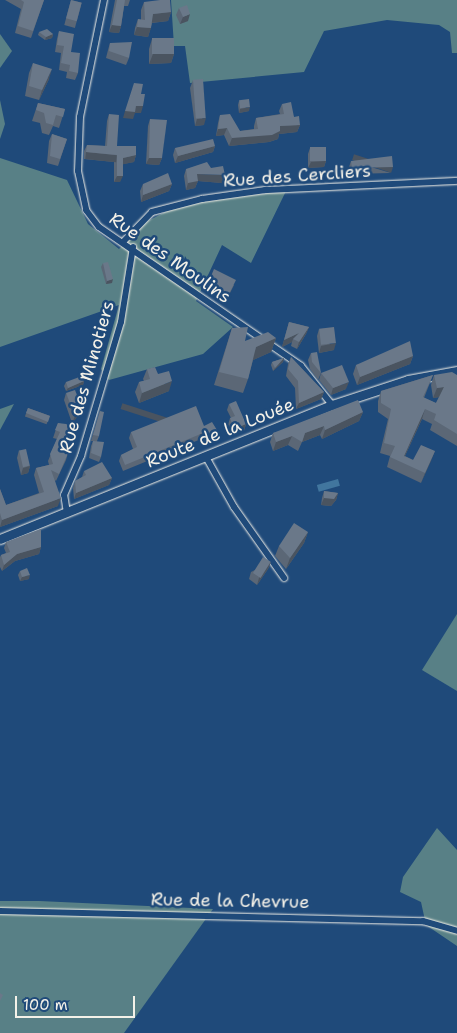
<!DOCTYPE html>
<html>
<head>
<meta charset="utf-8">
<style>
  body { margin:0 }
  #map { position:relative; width:457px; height:1033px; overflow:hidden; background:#1f4a7a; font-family:"Shantell Sans",sans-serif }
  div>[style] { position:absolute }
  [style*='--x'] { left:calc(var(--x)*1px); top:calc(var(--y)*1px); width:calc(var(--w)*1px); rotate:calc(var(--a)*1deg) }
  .green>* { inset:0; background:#588086 }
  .water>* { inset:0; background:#41769e; transform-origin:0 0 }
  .roads { filter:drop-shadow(0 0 1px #f4f1e8) drop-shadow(0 0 1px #f4f1e8) }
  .street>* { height:6px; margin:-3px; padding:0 3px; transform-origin:3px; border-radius:3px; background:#1f4a7a }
  .secondary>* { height:9px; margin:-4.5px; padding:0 4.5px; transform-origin:4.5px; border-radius:4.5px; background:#1f4a7a }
  .wall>* { inset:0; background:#5b6776; transform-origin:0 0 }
  .shaded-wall>* { inset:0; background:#4a5460; transform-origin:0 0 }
  .building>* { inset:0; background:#6a7889; transform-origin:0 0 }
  span { translate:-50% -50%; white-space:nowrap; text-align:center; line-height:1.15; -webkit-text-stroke:5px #1f4a7a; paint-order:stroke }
  .street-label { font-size:18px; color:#f4f1e8 }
  .scale { position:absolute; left:15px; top:996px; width:120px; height:22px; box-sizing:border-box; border:2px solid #f4f1e8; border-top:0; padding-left:6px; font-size:15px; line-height:18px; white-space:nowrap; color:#f4f1e8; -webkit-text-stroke:4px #1f4a7a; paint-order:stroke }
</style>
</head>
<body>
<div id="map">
  <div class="green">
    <div style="clip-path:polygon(171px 0,457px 0,457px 53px,452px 53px,450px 32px,439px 25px,387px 20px,324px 31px,304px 72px,190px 83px,185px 46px,174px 46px)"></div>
    <div style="clip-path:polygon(0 34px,12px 51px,0 68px)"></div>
    <div style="clip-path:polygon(0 100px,5px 124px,0 139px)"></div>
    <div style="clip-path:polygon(0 158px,67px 180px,88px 224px,119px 249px,146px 222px,169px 210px,211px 199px,286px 191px,251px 263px,222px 245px,196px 301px,233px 327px,203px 354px,109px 380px,101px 369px,119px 305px,0 347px)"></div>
    <div style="clip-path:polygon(14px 404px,0 430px,0 409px)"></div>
    <div style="clip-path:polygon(457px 614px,457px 691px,422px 670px)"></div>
    <div style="clip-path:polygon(437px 828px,457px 850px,457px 946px,426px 925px,421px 902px,400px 892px,403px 877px)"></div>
    <div style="clip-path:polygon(0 901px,39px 901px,213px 909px,124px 1033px,0 1033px)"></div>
  </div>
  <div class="water">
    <div style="left:338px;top:479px;width:7px;height:22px;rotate:74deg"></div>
  </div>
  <div class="roads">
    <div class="street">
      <div style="--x:104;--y:0;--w:119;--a:101.6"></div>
      <div style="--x:80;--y:117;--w:54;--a:92.1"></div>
      <div style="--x:78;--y:171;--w:40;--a:78"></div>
      <div style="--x:86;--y:210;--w:21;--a:53"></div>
      <div style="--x:99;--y:227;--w:245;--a:34.5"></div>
      <div style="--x:301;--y:366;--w:50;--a:51.5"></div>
      <div style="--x:124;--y:241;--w:40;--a:-46"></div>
      <div style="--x:152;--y:212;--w:52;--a:-14.6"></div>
      <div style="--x:202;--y:199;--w:64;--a:-8.1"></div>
      <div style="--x:265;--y:190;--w:192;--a:-2.7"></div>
      <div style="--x:206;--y:457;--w:57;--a:60.8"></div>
      <div style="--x:234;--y:507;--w:87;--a:54.8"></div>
      <div style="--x:67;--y:513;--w:18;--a:-99"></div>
      <div style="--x:64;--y:495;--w:43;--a:-66.4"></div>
      <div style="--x:81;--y:456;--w:140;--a:-73.4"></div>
      <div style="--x:121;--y:322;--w:76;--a:-80.9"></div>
      <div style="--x:0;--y:911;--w:423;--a:1.4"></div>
      <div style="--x:423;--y:921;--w:35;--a:16"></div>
    </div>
    <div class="secondary">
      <div style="--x:0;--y:539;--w:358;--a:-22"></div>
      <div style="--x:332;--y:405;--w:80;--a:-18.2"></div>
      <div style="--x:408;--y:380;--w:50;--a:-10.4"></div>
    </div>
  </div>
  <div class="wall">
    <div style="clip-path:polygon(5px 0,44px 0,31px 38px,15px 33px,21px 9px)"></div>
    <div style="left:71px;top:0;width:11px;height:26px;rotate:15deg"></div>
    <div style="clip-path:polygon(115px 0,130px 0,128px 6px,124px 6px,121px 26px,119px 33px,109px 32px)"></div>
    <div style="clip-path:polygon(144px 2px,171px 12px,168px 21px,152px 23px,148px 37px,134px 35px,135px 28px,138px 19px,141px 20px,141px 10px)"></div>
    <div style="clip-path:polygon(179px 8px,188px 21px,180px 24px,176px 15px)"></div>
    <div style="clip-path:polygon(59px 31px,71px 52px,78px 73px,75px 80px,66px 78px,67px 72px,59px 70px,61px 53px,55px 52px,57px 39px)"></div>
    <div style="clip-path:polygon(39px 32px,53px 34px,52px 38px,45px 40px,38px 35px)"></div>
    <div style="clip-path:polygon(152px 39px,174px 54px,171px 63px,149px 64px,149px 49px)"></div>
    <div style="clip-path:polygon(110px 43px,129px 58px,126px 65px,106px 58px,108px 50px)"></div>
    <div style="clip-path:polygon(33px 63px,49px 79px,39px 100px,25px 96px,29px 73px)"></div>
    <div style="clip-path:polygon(193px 80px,204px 125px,195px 126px,190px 88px)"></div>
    <div style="clip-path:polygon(239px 101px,249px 111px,239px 113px,238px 105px)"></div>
    <div style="clip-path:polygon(38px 103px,65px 109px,59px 128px,53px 126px,49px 135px,42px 133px,40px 123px,32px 121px)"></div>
    <div style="clip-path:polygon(282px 104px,294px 117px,300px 125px,297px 132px,279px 134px,278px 139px,269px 142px,229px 146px,224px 135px,216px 136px,218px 123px,220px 115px,240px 131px,254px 129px,254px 126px,256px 118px,280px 114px,279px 111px)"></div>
    <div style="clip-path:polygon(109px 114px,117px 146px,136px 155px,134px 162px,123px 164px,120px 182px,114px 182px,114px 162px,84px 159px,84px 151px,87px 145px,105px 146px,107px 121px)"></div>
    <div style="clip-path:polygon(150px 119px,162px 158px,159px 165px,146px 164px,148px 126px)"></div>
    <div style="clip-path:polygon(52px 134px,67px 139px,58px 166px,47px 163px,49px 141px)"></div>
    <div style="clip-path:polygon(215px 146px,213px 152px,175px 163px,173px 155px,175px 148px)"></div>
    <div style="clip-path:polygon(310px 148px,326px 161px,324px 167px,308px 168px,308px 154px)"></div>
    <div style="clip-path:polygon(351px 161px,391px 173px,350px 174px,349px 167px)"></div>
    <div style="clip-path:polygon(186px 169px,222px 183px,198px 181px,195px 188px,186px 190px,184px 176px)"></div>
    <div style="clip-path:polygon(143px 184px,172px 184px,169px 191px,141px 202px,140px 191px)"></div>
    <div style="clip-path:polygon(103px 263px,112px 283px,106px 284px,101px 267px)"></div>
    <div style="clip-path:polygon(209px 281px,234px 285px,227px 299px,207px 286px)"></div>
    <div style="clip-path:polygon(289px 322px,309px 327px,306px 334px,297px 349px,291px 346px,292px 342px,282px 347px)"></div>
    <div style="clip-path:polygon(232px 328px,245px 341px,276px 338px,271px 352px,253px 360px,248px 379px,243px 393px,214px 385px)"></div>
    <div style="clip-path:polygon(319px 329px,334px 350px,319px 353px,317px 336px)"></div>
    <div style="clip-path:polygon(311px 353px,321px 373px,318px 380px,310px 369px,308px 360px)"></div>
    <div style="clip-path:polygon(413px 356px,410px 364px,357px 385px,353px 374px,356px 365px)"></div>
    <div style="clip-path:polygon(291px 357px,324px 392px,321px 399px,296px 409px,295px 388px,286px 376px,288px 364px)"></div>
    <div style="clip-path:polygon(284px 358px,283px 362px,273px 371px,271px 365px,272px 362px)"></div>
    <div style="clip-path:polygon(147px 369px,158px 374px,169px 391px,139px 403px,135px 392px,139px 382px,144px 381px,143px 379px)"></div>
    <div style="clip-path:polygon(321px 373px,346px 389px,331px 395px,319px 380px)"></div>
    <div style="clip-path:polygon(433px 375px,424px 398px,436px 403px,439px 397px,433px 398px,431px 385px,434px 375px,457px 375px,457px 446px,430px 430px,432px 424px,422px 419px,405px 456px,413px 460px,435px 451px,421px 483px,387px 467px,390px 456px,380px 453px,388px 419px,378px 412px,378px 401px,381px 391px)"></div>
    <div style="clip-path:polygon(84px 381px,83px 385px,66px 391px,64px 386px,66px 382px)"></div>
    <div style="clip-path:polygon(66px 393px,79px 415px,72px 423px,64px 400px)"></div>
    <div style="clip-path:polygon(229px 404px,246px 424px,244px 431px,232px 435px,228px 425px,230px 418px,231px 418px,227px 410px)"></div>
    <div style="left:28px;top:408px;width:23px;height:9px;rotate:20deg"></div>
    <div style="clip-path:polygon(100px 411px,99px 436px,97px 441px,101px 457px,99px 462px,89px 458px,91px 446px,93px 441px,91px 441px)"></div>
    <div style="clip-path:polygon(363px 412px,359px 421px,322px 439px,320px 435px,302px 442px,298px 451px,288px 445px,273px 451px,270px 442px,273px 433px)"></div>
    <div style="clip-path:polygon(58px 423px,74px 428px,64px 451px,68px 453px,66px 460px,56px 481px,55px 480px,58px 506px,0 527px,0 489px,6px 505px,39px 493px,34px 475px,36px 468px,49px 465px,48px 461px,57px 439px,53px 438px)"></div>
    <div style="clip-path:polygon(204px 426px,217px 441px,209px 444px,206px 437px,123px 471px,119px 461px,121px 455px,133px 449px,129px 438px,131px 432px)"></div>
    <div style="clip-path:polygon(19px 450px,30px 466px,28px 473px,21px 475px,17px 458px)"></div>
    <div style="clip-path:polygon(84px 471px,112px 478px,109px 485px,74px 499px,73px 488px,75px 481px,82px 477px)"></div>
    <div style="clip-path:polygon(324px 491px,338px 493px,336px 500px,331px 506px,321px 505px,322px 498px)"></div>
    <div style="clip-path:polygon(308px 532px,304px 543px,286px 569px,275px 556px,279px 546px)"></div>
    <div style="clip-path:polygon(6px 542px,41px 547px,39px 554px,15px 561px,2px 571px,0 567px,0 557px,1px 555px,6px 553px,4px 548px)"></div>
    <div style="clip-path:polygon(271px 562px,268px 569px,257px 585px,249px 579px,251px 572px)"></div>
    <div style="clip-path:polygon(20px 571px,29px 579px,20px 581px,18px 575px)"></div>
  </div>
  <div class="shaded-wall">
    <div style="clip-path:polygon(171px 12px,168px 21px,150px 23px,153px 14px)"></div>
    <div style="clip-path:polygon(190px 14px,188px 21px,180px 24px,183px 17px)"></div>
    <div style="clip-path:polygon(112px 25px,121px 26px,119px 33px,109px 32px)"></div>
    <div style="clip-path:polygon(137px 27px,151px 28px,148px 37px,134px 35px)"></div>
    <div style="clip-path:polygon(53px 34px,52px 38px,45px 40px,46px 37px)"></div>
    <div style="clip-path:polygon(153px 54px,174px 54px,171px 63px,149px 64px)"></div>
    <div style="clip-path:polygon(52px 69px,49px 79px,39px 100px,42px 90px)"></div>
    <div style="clip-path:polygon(136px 106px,143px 106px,141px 113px,135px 113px,133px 119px,123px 118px,125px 111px)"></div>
    <div style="clip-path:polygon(250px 107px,249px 111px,239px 113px,240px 109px)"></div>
    <div style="clip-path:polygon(206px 118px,204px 125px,195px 126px,197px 119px)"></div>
    <div style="clip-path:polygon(300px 125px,297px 132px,279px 134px,278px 139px,269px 142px,229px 146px,232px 138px,280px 126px)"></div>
    <div style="clip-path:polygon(227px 128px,224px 135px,216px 136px,218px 129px)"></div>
    <div style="clip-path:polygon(215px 146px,213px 152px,175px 163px,178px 156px)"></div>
    <div style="left:86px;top:152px;width:31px;height:7px;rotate:6deg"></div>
    <div style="clip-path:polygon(136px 155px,134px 162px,120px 165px,123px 158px)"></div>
    <div style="clip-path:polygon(149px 158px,162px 158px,159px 165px,146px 164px)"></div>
    <div style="clip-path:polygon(326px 161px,324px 167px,308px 168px,311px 162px)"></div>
    <div style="left:393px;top:167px;width:6px;height:41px;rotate:108deg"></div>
    <div style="clip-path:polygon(197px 174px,225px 175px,222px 183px,198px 181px,195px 188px,186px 190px,188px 183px)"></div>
    <div style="clip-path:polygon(117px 176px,123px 176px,120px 182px,114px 182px)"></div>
    <div style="clip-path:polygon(172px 184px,169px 191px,141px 202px,143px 195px)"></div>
    <div style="clip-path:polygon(113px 279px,112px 283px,106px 284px,107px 281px)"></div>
    <div style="clip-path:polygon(309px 327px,306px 334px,297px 349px,299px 342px)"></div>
    <div style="clip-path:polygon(299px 333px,293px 339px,292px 342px,282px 347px,284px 340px)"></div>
    <div style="clip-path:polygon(276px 338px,271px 352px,251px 361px,256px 347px)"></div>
    <div style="clip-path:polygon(336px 343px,334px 350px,319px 353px,321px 346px)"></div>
    <div style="clip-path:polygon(413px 356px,410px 364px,357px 385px,360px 377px)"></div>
    <div style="clip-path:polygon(284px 358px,283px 362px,273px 371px,275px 368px)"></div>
    <div style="clip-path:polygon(84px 381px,83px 385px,66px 391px,68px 388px)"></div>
    <div style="clip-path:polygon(172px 381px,169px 391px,139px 403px,142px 393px)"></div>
    <div style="clip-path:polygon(349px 382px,346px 389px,331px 395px,333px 388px)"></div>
    <div style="clip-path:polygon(444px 387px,440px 397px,433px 398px,437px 388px)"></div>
    <div style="clip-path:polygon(324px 392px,321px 399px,296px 409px,299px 403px)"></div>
    <div style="clip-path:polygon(82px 408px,79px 415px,72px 423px,75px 416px)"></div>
    <div style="clip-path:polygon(425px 409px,422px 419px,402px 462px,404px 456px)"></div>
    <div style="clip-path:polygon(363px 412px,359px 421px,322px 439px,325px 430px)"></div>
    <div style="clip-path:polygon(246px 424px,244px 431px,232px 435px,234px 429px)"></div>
    <div style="clip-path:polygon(324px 426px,320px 435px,302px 442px,305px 433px)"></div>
    <div style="left:208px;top:431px;width:6px;height:90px;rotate:108deg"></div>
    <div style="clip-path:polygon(220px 435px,217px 441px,209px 444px,211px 439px)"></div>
    <div style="clip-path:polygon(292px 436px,288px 445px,273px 451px,276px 442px)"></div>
    <div style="clip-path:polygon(435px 451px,431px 461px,421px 483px,425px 473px)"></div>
    <div style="clip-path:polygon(30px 466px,28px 473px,21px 475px,23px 468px)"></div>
    <div style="clip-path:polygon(112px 478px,109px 485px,74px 499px,76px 493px)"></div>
    <div style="clip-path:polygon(338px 493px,336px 500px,331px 506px,321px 505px,324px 498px)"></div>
    <div style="clip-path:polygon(61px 498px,58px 506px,0 527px,2px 520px)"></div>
    <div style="clip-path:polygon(308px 532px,304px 543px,286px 569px,290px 558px)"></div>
    <div style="clip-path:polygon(41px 547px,39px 554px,15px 561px,2px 571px,4px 565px,17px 554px)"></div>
    <div style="clip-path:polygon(271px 562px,268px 569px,257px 585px,259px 578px)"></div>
    <div style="clip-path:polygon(30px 575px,29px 579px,20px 581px,22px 577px)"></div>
  </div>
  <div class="building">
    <div style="clip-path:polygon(21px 0,44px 0,33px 31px,18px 26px,24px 2px)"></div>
    <div style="left:71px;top:0;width:11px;height:19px;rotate:15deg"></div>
    <div style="clip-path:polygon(117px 0,125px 0,121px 26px,112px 25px)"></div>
    <div style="clip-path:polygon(160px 0,170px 0,171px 12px,153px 14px,151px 28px,137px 27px,138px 19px,145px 20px,144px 2px)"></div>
    <div style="clip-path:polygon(187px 5px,190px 14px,183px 17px,179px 8px)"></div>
    <div style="clip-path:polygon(47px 29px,53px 34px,46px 37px,39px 32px)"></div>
    <div style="clip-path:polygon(59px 31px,74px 34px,71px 52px,80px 53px,78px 73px,69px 71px,70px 65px,61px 63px,64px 46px,57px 45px)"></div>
    <div style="left:174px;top:38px;width:16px;height:22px;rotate:90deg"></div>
    <div style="clip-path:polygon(132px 42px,129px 58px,109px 51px,110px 43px)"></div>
    <div style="clip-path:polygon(33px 63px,52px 69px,42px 90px,29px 86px)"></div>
    <div style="left:203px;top:79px;width:39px;height:10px;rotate:86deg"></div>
    <div style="clip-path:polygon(134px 83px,143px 84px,141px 94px,145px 94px,143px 106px,136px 106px,135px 112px,125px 111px)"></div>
    <div style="left:249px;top:99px;width:8px;height:10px;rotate:83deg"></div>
    <div style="clip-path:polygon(291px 102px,294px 117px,299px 116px,300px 125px,280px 126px,280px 131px,272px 135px,232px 138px,227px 128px,218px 129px,220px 115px,230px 114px,240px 131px,258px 129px,256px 118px,284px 114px,282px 104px)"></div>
    <div style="clip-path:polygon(38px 103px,65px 109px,63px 117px,56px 115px,53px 125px,46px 123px,44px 113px,36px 110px)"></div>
    <div style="clip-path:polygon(109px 114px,119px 115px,117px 146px,136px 146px,136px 155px,123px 158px,123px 176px,117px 176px,117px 155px,86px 152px,87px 145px,107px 146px)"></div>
    <div style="clip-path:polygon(150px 119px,167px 120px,162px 158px,149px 158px)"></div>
    <div style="clip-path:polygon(52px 134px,67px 139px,60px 159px,50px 156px)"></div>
    <div style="clip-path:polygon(213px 139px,215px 146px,178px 156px,175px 148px)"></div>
    <div style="left:326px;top:147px;width:14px;height:16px;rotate:90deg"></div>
    <div style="clip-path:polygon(392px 156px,393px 167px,352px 168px,351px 161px)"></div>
    <div style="clip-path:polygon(207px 162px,211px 168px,223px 166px,225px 175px,197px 174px,198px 181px,188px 183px,186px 169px)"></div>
    <div style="clip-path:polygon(168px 173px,172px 184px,143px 195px,143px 184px)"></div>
    <div style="clip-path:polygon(108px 262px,113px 279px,107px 281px,103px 263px)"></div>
    <div style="clip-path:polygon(214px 269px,236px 280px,229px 294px,209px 281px)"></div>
    <div style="clip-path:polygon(289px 322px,309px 327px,299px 342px,293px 339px,299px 333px,284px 340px)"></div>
    <div style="clip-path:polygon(248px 327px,245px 341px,268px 332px,276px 338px,256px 347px,248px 379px,219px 372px,232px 328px)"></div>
    <div style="left:334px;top:327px;width:16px;height:15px;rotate:83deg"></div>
    <div style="clip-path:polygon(410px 341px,413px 356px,360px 377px,356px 365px)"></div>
    <div style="clip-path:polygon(317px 352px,321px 373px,312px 362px,311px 353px)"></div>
    <div style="clip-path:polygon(291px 357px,324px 392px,299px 403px,298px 381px,288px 369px)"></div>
    <div style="clip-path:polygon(284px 358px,275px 368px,272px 362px)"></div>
    <div style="clip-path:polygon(342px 365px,349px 382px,333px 388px,321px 373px)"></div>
    <div style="clip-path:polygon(155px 367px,158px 374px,169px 371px,172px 381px,142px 393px,139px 382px,150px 379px,147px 369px)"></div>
    <div style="clip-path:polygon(452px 372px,457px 375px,457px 434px,434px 420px,436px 414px,425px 409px,404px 456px,413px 460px,421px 445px,435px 451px,425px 473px,390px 457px,395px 446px,384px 443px,391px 409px,381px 403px,381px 391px,433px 375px,423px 397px,436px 403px,444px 387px,437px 388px,434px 375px)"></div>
    <div style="clip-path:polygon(82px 376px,84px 381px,68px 388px,66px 382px)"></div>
    <div style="clip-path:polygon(75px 390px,82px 408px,75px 416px,66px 393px)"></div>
    <div style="clip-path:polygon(358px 400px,363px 412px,325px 430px,324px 426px,305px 433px,302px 442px,292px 436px,276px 442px,273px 433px)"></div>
    <div style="clip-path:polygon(236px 401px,246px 424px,234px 429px,230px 418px,235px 416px,229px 404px)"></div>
    <div style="clip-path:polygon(196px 406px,204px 426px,212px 422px,220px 435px,211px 439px,208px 431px,125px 465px,121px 455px,137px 447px,131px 432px)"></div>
    <div style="clip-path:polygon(28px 408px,50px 416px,48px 422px,26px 413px)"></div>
    <div style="clip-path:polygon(100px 411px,104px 412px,99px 436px,93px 435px)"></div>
    <div style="clip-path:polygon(58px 423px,66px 424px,74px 428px,64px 451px,68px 453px,59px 474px,51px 470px,61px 498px,2px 520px,0 513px,0 489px,6px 505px,44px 492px,36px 468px,53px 464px,50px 454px,60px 432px,55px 430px)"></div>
    <div style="clip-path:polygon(93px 441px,104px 442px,101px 457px,91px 453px)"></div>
    <div style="left:26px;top:449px;width:17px;height:7px;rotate:77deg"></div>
    <div style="clip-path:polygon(102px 462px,112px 478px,76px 493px,75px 481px,86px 475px,84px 471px)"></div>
    <div style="clip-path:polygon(324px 491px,338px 493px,334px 499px,324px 498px)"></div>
    <div style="clip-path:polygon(294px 523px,308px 532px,290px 558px,279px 546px)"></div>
    <div style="clip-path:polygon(41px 529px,41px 547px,17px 554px,4px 565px,1px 555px,10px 552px,6px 542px)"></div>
    <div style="left:263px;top:557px;width:9px;height:19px;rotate:32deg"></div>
    <div style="clip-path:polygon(27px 568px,30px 575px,22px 577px,20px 571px)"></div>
    <div style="clip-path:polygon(0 993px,3px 995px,0 1001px)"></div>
  </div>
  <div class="street-label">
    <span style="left:297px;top:176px;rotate:-4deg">Rue des Cercliers</span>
    <span style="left:170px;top:258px;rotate:35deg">Rue des Moulins</span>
    <span style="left:87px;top:377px;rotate:-74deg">Rue des Minotiers</span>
    <span style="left:220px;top:433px;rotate:-22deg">Route de la Louée</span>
    <span style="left:230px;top:901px;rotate:1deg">Rue de la Chevrue</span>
  </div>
  <div class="scale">100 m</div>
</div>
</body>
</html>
